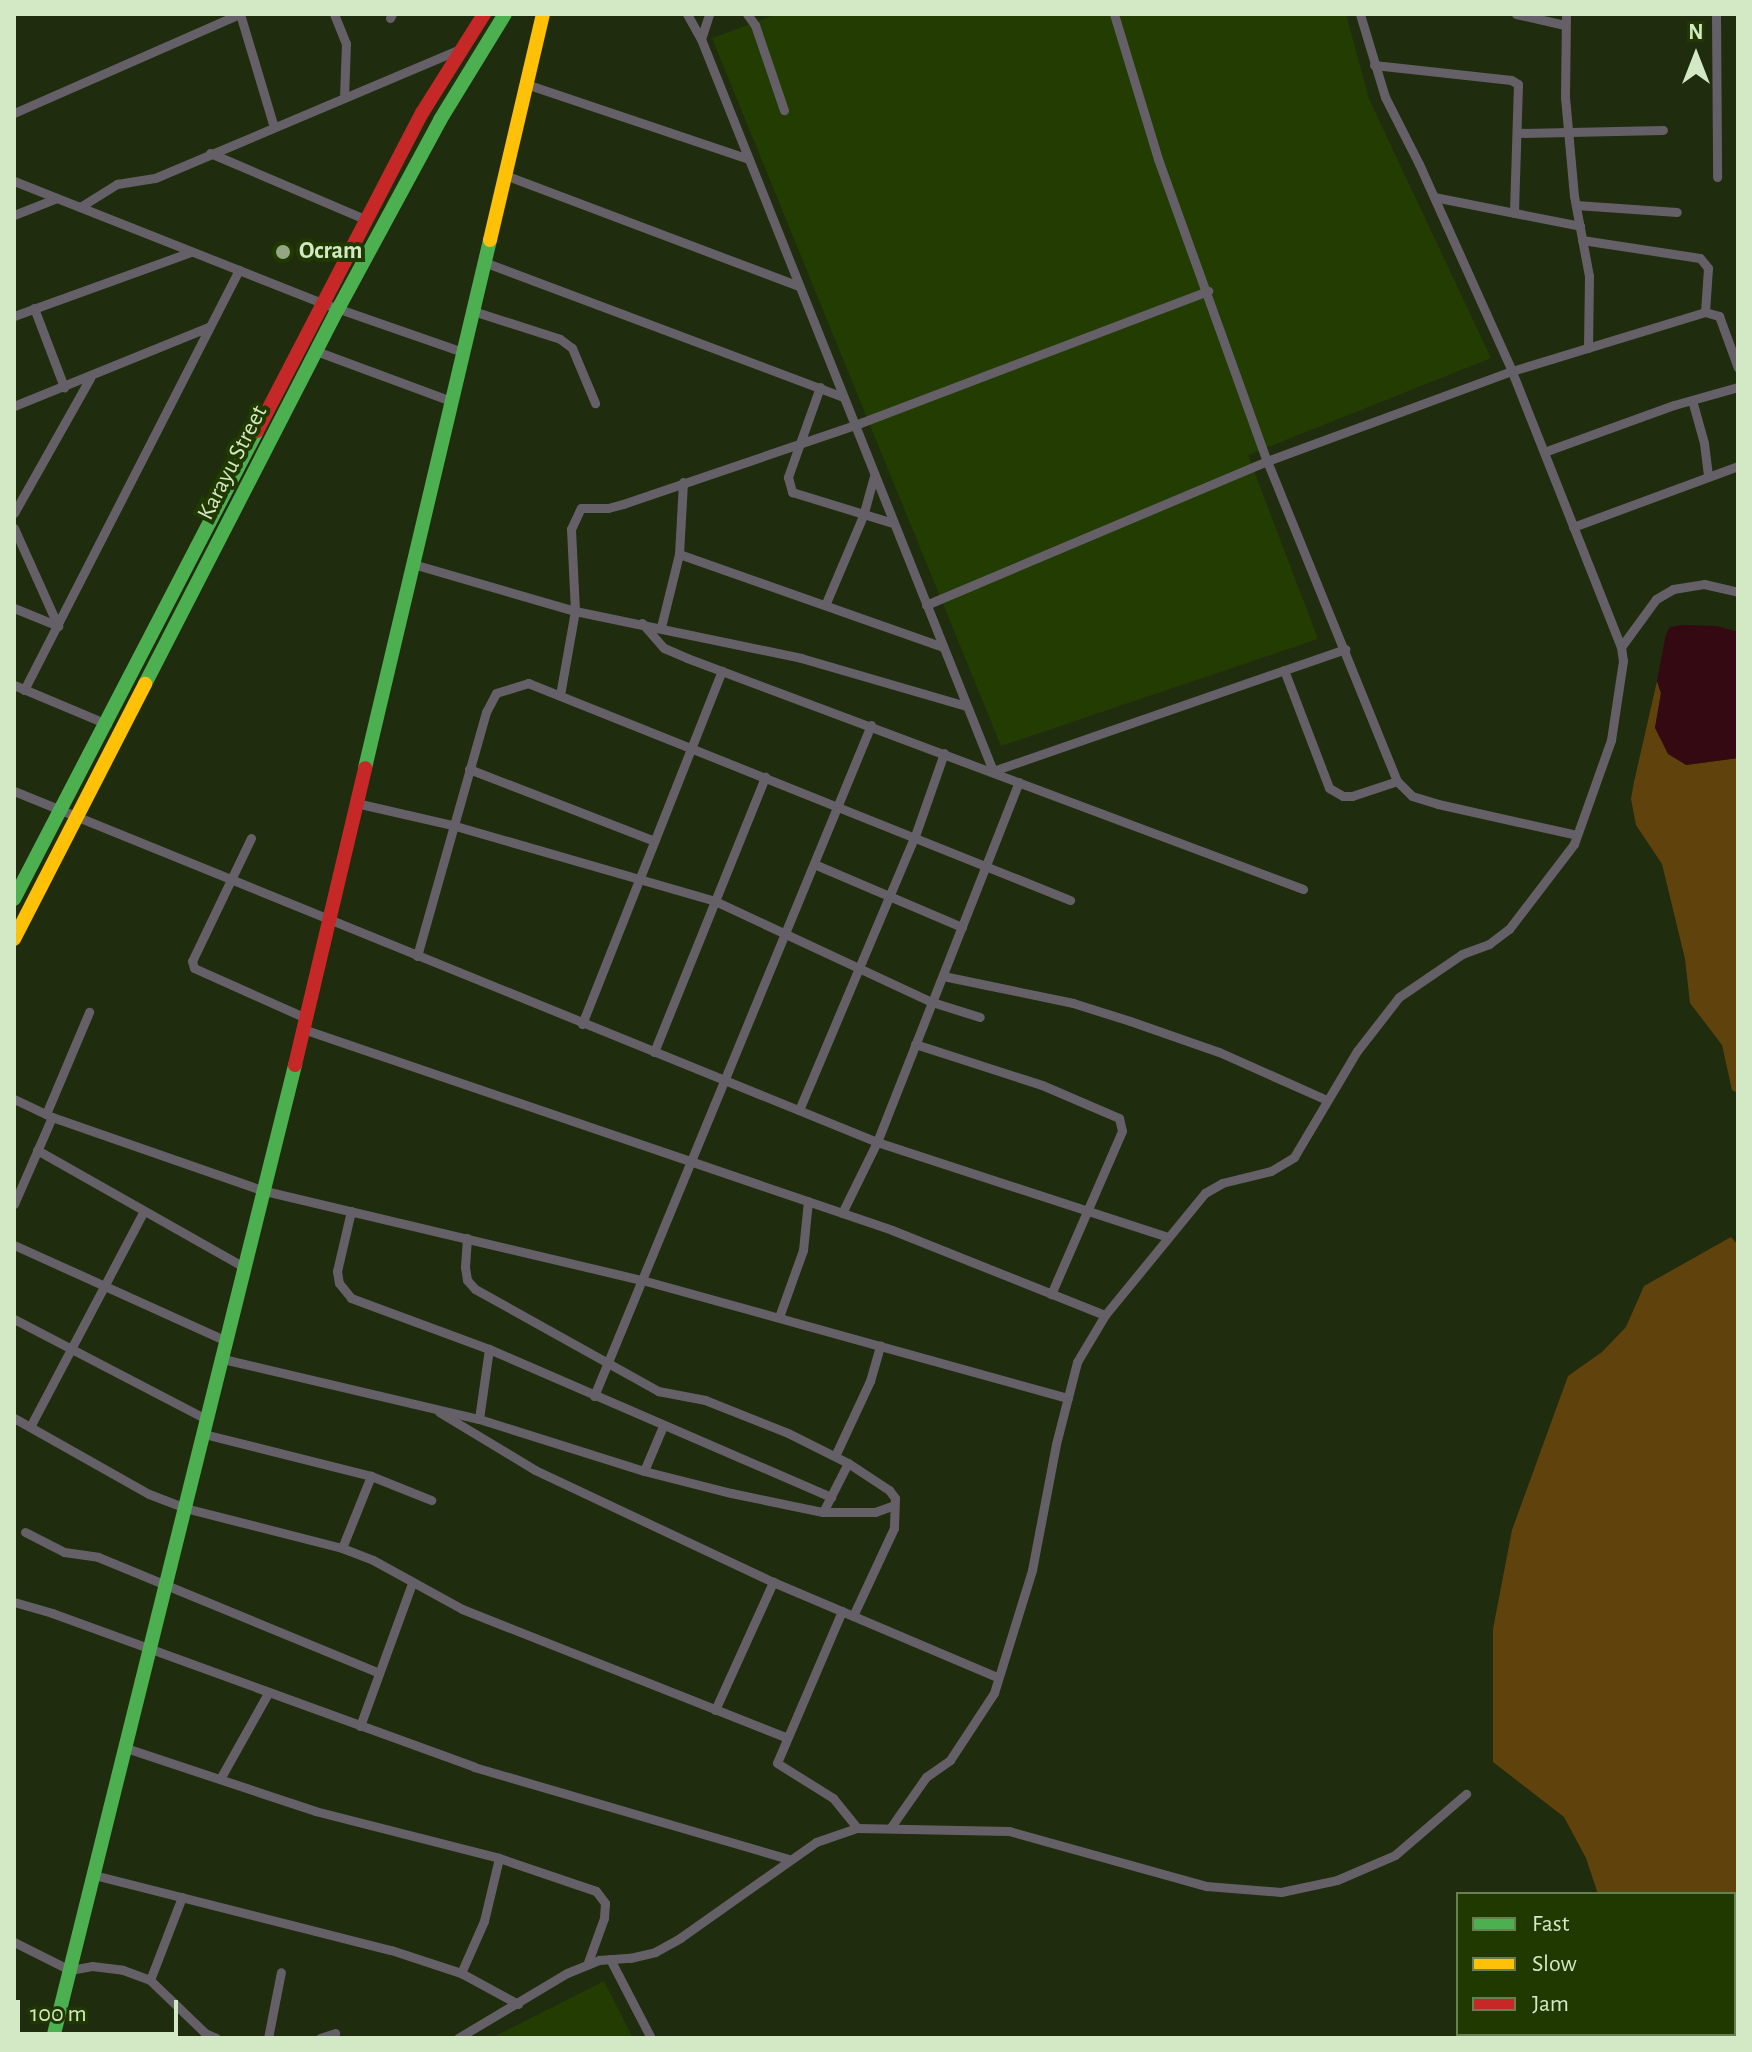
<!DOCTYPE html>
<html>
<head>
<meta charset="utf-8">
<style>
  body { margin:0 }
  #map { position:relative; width:1752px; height:2052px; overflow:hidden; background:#1f2c0e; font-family:"Alegreya Sans",sans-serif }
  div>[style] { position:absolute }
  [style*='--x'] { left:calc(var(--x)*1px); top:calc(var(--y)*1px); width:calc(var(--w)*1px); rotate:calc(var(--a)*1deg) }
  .built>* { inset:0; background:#223c02 }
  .green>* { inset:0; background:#60420d }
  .water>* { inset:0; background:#340911 }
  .street>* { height:9px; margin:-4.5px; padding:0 4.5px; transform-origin:4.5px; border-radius:4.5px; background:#656067 }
  .fast>* { height:14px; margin:-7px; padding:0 7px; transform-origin:7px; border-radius:7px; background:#4caf50 }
  .slow>* { height:14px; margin:-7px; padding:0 7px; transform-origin:7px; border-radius:7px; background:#ffc107 }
  .jam>* { height:14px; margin:-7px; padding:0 7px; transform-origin:7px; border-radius:7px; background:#c62828 }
  .dots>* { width:22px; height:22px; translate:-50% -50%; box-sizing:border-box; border:4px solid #203901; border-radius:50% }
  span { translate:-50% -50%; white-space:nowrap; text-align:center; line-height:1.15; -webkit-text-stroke:8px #203901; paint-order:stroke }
  .poi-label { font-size:24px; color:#d3e8c4; font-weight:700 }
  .left { translate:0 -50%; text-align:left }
  .street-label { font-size:24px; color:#d3e8c4 }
  .frame { position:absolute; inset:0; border:16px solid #d3e8c4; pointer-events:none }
  .legend { position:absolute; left:1456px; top:1892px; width:280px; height:144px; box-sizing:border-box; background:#203901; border:2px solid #687f4f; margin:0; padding:10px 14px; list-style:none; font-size:24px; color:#d3e8c4 }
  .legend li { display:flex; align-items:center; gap:16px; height:40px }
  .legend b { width:40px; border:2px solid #687f4f }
  .north { position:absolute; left:1656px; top:16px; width:80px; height:80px; -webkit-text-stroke:6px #203901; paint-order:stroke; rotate:0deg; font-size:22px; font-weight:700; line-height:32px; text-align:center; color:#d3e8c4 }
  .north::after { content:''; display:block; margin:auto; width:28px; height:36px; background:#d3e8c4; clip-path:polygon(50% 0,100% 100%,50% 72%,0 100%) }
  .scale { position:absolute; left:16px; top:2000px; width:162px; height:36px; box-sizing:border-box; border:4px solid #d3e8c4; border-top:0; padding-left:10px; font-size:24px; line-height:28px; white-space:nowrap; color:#d3e8c4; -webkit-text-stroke:6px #203901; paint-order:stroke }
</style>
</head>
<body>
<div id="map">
  <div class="built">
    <div style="clip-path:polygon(778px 14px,1346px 14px,1369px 99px,1491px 358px,1248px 455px,1318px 639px,1001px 746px,712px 38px)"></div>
    <div style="clip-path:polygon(604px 1981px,633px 2038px,491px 2038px)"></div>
  </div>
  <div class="green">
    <div style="clip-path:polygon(1657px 681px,1661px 693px,1655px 728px,1686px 765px,1738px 758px,1738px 1093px,1732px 1090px,1722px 1045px,1690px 1003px,1685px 959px,1662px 864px,1636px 825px,1631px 799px,1634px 782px)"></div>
    <div style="clip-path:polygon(1731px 1237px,1738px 1245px,1738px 1969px,1734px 1968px,1734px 1894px,1598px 1894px,1586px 1858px,1564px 1817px,1493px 1762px,1493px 1629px,1512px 1530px,1568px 1376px,1602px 1352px,1626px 1327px,1644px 1286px)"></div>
  </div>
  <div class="water">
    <div style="clip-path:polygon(1681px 625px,1717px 626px,1738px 632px,1738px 758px,1686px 765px,1668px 754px,1655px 728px,1661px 693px,1657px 681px,1666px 634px,1670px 627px)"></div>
  </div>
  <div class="street">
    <div style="--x:240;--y:14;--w:118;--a:73.3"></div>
    <div style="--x:334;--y:14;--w:31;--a:68"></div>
    <div style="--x:346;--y:43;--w:55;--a:92.1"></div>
    <div style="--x:687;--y:14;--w:29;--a:61"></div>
    <div style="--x:701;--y:39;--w:788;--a:68.25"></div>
    <div style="--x:993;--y:771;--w:373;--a:-19.1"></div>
    <div style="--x:747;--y:14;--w:14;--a:54"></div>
    <div style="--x:755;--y:25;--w:90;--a:71.2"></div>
    <div style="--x:1114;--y:14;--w:152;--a:73.1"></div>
    <div style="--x:1158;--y:159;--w:321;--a:70.2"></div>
    <div style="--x:1267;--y:461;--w:345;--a:67.9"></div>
    <div style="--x:1397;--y:781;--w:21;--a:45"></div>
    <div style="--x:1412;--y:796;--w:27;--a:17"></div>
    <div style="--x:1438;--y:804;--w:142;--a:12.6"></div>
    <div style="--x:1516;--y:14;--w:50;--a:12.7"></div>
    <div style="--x:1566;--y:14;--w:83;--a:90.7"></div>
    <div style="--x:1565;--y:97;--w:99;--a:84.8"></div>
    <div style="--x:1574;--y:196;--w:81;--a:79.4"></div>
    <div style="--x:1589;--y:276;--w:72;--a:90.8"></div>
    <div style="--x:1716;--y:14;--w:163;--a:89.6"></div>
    <div style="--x:390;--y:18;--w:4;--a:-63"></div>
    <div style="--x:701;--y:39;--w:26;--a:-72"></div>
    <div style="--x:1374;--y:65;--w:138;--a:6.2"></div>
    <div style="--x:1511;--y:80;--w:8;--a:30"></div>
    <div style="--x:1518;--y:84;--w:129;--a:91.8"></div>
    <div style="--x:526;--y:84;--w:235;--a:18.6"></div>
    <div style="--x:14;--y:113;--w:246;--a:-23.7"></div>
    <div style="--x:1518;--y:133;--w:145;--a:-1.2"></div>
    <div style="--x:210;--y:153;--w:171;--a:23.1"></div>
    <div style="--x:505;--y:175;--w:314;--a:20.7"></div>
    <div style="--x:14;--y:181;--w:331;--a:21.6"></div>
    <div style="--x:322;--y:303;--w:149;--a:19.2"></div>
    <div style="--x:1434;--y:197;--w:149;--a:11.2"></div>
    <div style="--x:1576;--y:205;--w:101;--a:4"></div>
    <div style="--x:80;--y:207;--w:44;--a:-31.9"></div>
    <div style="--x:117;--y:184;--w:38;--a:-9"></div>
    <div style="--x:155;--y:178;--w:331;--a:-22.9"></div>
    <div style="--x:14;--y:215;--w:46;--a:-21.6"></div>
    <div style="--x:1582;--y:240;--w:119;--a:8.7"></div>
    <div style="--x:1700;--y:258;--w:13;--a:51"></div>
    <div style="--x:1708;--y:268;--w:44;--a:93.9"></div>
    <div style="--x:484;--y:262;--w:384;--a:20.6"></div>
    <div style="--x:34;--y:308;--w:85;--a:69.2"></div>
    <div style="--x:473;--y:311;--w:91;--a:17.8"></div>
    <div style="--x:560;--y:339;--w:15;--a:37"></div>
    <div style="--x:572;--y:348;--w:60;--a:67.3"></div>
    <div style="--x:14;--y:316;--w:188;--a:-19.9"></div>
    <div style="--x:316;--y:351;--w:144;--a:20.3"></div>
    <div style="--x:820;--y:387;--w:96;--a:109.6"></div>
    <div style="--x:788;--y:477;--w:16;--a:75"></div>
    <div style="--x:792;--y:492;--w:106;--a:17.1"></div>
    <div style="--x:1692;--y:400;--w:45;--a:74.4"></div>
    <div style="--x:1704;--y:443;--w:33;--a:83"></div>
    <div style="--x:14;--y:406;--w:210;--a:-22.1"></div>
    <div style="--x:1544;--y:452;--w:138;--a:-19.9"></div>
    <div style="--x:1674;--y:405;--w:66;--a:-15.7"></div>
    <div style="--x:14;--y:513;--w:155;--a:-60.6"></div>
    <div style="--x:1573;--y:527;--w:176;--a:-20.3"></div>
    <div style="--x:14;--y:528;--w:107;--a:65.8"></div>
    <div style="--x:679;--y:554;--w:280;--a:19.4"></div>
    <div style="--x:413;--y:564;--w:169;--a:16.2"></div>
    <div style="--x:575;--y:611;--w:231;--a:11.7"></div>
    <div style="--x:801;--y:658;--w:172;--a:16.2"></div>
    <div style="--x:826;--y:603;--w:95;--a:-67"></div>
    <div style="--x:863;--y:516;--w:41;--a:-74.6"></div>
    <div style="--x:926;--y:605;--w:370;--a:-22.9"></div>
    <div style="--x:1267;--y:461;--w:261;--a:-20.2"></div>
    <div style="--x:1512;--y:371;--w:202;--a:-17"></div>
    <div style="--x:1705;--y:312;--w:15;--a:16"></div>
    <div style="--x:1719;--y:316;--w:55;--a:69.9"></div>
    <div style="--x:14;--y:608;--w:48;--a:22.2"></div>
    <div style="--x:642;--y:623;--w:33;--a:49"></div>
    <div style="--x:664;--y:648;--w:25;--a:23"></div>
    <div style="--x:687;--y:658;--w:658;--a:20.56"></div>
    <div style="--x:661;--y:627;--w:75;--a:-76.1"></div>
    <div style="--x:679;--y:554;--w:72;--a:-86.8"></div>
    <div style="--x:1621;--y:647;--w:59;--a:-53.9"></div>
    <div style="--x:1656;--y:599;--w:20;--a:-30"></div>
    <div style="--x:1673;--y:589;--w:31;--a:-9"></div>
    <div style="--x:1704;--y:584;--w:35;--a:13"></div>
    <div style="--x:1284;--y:670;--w:126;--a:69.1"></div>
    <div style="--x:1329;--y:788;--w:16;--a:30"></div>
    <div style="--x:1343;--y:796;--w:9;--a:0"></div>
    <div style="--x:1352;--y:796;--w:47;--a:-18.4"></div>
    <div style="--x:14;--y:685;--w:101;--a:22.8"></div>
    <div style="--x:24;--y:690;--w:472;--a:-62.9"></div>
    <div style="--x:560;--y:695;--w:85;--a:-79.9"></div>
    <div style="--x:575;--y:611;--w:82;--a:-92.8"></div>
    <div style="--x:571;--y:529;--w:23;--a:-65"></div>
    <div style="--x:581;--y:508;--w:27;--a:0"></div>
    <div style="--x:608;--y:508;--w:16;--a:-15"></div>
    <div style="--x:623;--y:504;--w:245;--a:-18.8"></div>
    <div style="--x:855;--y:425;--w:378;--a:-20.8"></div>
    <div style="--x:469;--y:769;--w:199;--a:21.2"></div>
    <div style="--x:14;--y:791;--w:932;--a:22.13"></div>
    <div style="--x:877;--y:1142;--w:306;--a:18.1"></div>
    <div style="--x:356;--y:803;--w:98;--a:12.9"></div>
    <div style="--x:452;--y:825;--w:274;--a:16.1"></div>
    <div style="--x:715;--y:901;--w:239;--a:25"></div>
    <div style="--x:932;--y:1002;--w:50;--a:17.4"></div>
    <div style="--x:251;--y:838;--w:136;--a:115.6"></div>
    <div style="--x:192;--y:961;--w:7;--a:74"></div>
    <div style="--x:194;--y:968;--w:123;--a:24.1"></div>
    <div style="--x:814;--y:864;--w:161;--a:23.1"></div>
    <div style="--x:417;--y:956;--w:254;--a:-74.2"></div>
    <div style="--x:486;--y:712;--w:21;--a:-62"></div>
    <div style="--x:496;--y:693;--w:34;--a:-17"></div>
    <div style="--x:528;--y:683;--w:584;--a:21.82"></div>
    <div style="--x:943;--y:976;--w:133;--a:11.7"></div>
    <div style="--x:1073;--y:1003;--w:60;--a:17.5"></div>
    <div style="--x:1130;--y:1021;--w:94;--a:19.2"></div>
    <div style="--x:1219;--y:1052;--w:118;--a:24"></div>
    <div style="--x:582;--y:1024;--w:380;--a:-68.4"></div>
    <div style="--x:303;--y:1029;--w:622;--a:18.84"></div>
    <div style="--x:892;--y:1230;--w:229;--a:21.8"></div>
    <div style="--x:915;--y:1044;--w:133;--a:17.9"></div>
    <div style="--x:1042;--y:1085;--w:84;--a:23.2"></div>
    <div style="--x:1119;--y:1118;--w:13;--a:77"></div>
    <div style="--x:1122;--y:1131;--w:178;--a:113.5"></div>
    <div style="--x:654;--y:1052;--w:297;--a:-68"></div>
    <div style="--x:14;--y:1099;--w:42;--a:25.3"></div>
    <div style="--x:52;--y:1117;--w:225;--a:19.2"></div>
    <div style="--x:265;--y:1191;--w:387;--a:13.3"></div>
    <div style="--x:642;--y:1280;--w:442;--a:15.5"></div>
    <div style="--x:799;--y:1110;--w:298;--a:-67.1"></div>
    <div style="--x:915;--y:836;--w:88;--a:-70.7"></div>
    <div style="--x:46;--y:1114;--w:111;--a:-67.1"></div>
    <div style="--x:37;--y:1150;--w:238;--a:29.5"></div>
    <div style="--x:14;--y:1204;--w:95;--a:-66.4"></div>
    <div style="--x:351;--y:1211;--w:62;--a:103.1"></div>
    <div style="--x:337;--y:1271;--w:12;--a:81"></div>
    <div style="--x:339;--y:1283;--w:19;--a:51"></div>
    <div style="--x:351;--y:1298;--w:147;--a:20.3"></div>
    <div style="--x:489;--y:1349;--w:373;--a:23.4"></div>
    <div style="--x:842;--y:1213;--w:79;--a:-63.8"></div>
    <div style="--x:877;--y:1142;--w:387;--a:-68.5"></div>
    <div style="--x:467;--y:1238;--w:29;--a:94"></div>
    <div style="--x:465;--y:1267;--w:13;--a:81"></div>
    <div style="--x:467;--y:1280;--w:12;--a:48"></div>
    <div style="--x:475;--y:1289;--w:210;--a:29.1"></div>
    <div style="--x:658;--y:1391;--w:48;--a:10.8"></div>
    <div style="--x:705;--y:1400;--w:89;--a:21.7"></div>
    <div style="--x:788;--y:1433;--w:67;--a:26.6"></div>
    <div style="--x:848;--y:1463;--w:49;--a:33.4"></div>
    <div style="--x:889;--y:1490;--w:10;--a:53"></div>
    <div style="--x:895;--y:1498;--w:30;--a:92"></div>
    <div style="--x:894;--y:1528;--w:97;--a:115"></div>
    <div style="--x:14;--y:1245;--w:234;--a:24.3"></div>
    <div style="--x:779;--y:1317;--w:71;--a:-70.3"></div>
    <div style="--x:803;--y:1250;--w:49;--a:-84.2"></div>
    <div style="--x:14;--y:1319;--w:219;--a:27.5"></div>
    <div style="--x:223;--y:1359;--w:263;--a:13.2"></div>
    <div style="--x:479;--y:1419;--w:173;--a:17.5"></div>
    <div style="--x:644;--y:1471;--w:90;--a:14.2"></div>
    <div style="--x:731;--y:1493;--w:94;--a:11.7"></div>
    <div style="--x:823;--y:1512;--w:52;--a:0"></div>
    <div style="--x:875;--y:1512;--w:20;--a:-20"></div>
    <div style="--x:594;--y:1396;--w:726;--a:-67.57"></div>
    <div style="--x:439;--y:1412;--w:112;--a:31.1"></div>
    <div style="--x:535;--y:1470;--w:263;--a:25.2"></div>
    <div style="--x:773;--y:1582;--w:243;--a:23"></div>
    <div style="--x:14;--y:1418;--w:155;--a:29.4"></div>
    <div style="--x:149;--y:1494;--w:39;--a:21"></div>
    <div style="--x:185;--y:1508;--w:162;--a:14.3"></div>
    <div style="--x:342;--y:1548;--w:33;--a:21"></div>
    <div style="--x:373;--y:1560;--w:102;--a:28.8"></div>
    <div style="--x:462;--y:1609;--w:347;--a:21.6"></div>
    <div style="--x:479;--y:1419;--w:71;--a:-81.9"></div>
    <div style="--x:31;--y:1425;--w:242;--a:-62.2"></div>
    <div style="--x:204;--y:1434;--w:172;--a:14.1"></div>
    <div style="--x:371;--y:1476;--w:65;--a:21.8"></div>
    <div style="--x:835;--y:1456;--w:83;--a:-65"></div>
    <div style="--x:870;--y:1381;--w:37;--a:-74"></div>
    <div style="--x:644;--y:1471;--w:49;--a:-67.1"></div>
    <div style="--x:823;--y:1512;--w:55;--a:-63"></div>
    <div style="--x:25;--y:1532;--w:44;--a:27.1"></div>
    <div style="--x:64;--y:1552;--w:34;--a:8"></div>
    <div style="--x:98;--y:1557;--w:304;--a:22.4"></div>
    <div style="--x:342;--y:1548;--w:78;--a:-68.1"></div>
    <div style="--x:14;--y:1602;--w:40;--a:16"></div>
    <div style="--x:52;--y:1613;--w:449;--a:20"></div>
    <div style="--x:474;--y:1767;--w:328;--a:16.3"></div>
    <div style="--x:842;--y:1611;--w:165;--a:113.2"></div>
    <div style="--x:777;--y:1763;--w:66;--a:32"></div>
    <div style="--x:833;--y:1798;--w:38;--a:51"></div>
    <div style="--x:715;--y:1710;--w:141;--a:-65.6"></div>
    <div style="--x:360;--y:1726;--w:152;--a:-70"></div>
    <div style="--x:126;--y:1748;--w:199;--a:18.4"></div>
    <div style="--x:315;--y:1811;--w:190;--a:14.3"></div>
    <div style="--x:499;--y:1858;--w:102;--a:18.8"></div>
    <div style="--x:596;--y:1891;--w:15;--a:53"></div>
    <div style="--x:605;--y:1903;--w:15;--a:94"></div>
    <div style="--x:604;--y:1918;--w:50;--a:109.9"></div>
    <div style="--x:220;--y:1779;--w:98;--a:-60.8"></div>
    <div style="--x:891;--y:1827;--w:61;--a:-55"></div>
    <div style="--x:926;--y:1777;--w:29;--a:-35"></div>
    <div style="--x:950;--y:1760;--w:80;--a:-56.7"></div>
    <div style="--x:994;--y:1693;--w:129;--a:-72.8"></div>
    <div style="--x:1032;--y:1570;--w:128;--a:-79.2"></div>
    <div style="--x:1056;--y:1444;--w:85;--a:-75.6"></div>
    <div style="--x:1077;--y:1362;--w:55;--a:-59.2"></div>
    <div style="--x:1105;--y:1315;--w:158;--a:-50.7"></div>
    <div style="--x:1205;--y:1193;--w:20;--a:-30"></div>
    <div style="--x:1222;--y:1183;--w:50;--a:-13.8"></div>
    <div style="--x:1271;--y:1171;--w:27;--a:-31"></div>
    <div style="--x:1294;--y:1157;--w:123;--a:-59.3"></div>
    <div style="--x:1357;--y:1051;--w:68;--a:-52.1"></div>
    <div style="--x:1399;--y:997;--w:76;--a:-34.3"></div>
    <div style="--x:1462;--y:954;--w:29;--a:-20"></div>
    <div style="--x:1489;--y:944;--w:25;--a:-37"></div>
    <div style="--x:1509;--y:929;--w:107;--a:-52.6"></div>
    <div style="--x:1574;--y:844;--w:110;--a:-70.4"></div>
    <div style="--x:1611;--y:740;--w:80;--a:-81.4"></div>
    <div style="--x:1623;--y:661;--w:14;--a:-98"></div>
    <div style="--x:1621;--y:647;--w:297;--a:-111.6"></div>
    <div style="--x:1512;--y:371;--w:227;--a:-114.2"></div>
    <div style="--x:1419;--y:164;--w:75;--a:-116.9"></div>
    <div style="--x:1385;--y:97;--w:87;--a:-106.8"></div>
    <div style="--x:94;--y:1875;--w:306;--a:14.2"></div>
    <div style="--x:391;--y:1950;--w:74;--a:18.2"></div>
    <div style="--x:461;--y:1973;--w:65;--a:28.5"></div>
    <div style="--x:14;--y:1942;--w:63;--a:26.6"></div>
    <div style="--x:70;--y:1970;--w:22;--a:-10"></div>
    <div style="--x:92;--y:1966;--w:31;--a:7"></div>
    <div style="--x:123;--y:1970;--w:29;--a:20"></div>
    <div style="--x:150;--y:1980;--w:76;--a:43.9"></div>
    <div style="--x:205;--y:2033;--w:12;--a:24"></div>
    <div style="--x:610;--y:1959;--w:89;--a:62.6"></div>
    <div style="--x:461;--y:1973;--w:57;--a:-66.1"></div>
    <div style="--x:484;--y:1921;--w:65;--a:-76.6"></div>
    <div style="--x:150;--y:1980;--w:89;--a:-68.9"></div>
    <div style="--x:268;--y:2038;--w:67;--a:-78.9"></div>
    <div style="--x:320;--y:2038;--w:16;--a:-18"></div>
    <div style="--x:458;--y:2038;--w:127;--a:-30.8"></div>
    <div style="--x:567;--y:1973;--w:35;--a:-22"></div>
    <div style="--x:599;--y:1960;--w:31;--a:-4"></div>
    <div style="--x:630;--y:1958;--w:26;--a:-13"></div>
    <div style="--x:655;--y:1952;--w:29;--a:-29"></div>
    <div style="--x:680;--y:1938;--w:166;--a:-35.2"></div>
    <div style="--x:816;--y:1842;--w:43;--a:-18.9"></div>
    <div style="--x:857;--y:1828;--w:152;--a:1.1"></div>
    <div style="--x:1009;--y:1831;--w:205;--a:15.6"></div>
    <div style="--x:1206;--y:1886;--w:75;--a:4.6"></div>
    <div style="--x:1281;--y:1892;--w:57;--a:-12.1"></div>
    <div style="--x:1337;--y:1880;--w:63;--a:-23.3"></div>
    <div style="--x:1395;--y:1855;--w:94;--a:-40.7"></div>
  </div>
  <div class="fast">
    <div style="--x:145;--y:684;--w:422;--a:-62.8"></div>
    <div style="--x:338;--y:309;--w:215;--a:-61.6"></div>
    <div style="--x:440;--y:120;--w:124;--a:-58.5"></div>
    <div style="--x:365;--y:768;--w:543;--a:-76.68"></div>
    <div style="--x:14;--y:899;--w:527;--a:-62.56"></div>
    <div style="--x:53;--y:2038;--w:1003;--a:-76.03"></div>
  </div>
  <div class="slow">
    <div style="--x:490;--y:240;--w:232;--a:-76.8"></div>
    <div style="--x:14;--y:939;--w:287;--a:-62.8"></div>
  </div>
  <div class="jam">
    <div style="--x:257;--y:431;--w:358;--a:-62.6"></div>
    <div style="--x:422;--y:113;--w:117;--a:-57.9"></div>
    <div style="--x:295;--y:1065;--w:305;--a:-76.7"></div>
  </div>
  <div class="dots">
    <div style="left:283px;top:252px;background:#94a684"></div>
  </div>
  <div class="poi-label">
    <span class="left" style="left:299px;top:252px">Ocram</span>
  </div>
  <div class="street-label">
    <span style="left:233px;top:463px;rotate:-63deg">Karayu Street</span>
  </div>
  <div class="frame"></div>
  <ul class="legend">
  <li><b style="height:10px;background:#4caf50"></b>Fast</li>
  <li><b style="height:10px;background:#ffc107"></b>Slow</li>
  <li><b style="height:10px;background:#c62828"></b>Jam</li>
  </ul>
  <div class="north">N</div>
  <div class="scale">100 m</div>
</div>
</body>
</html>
